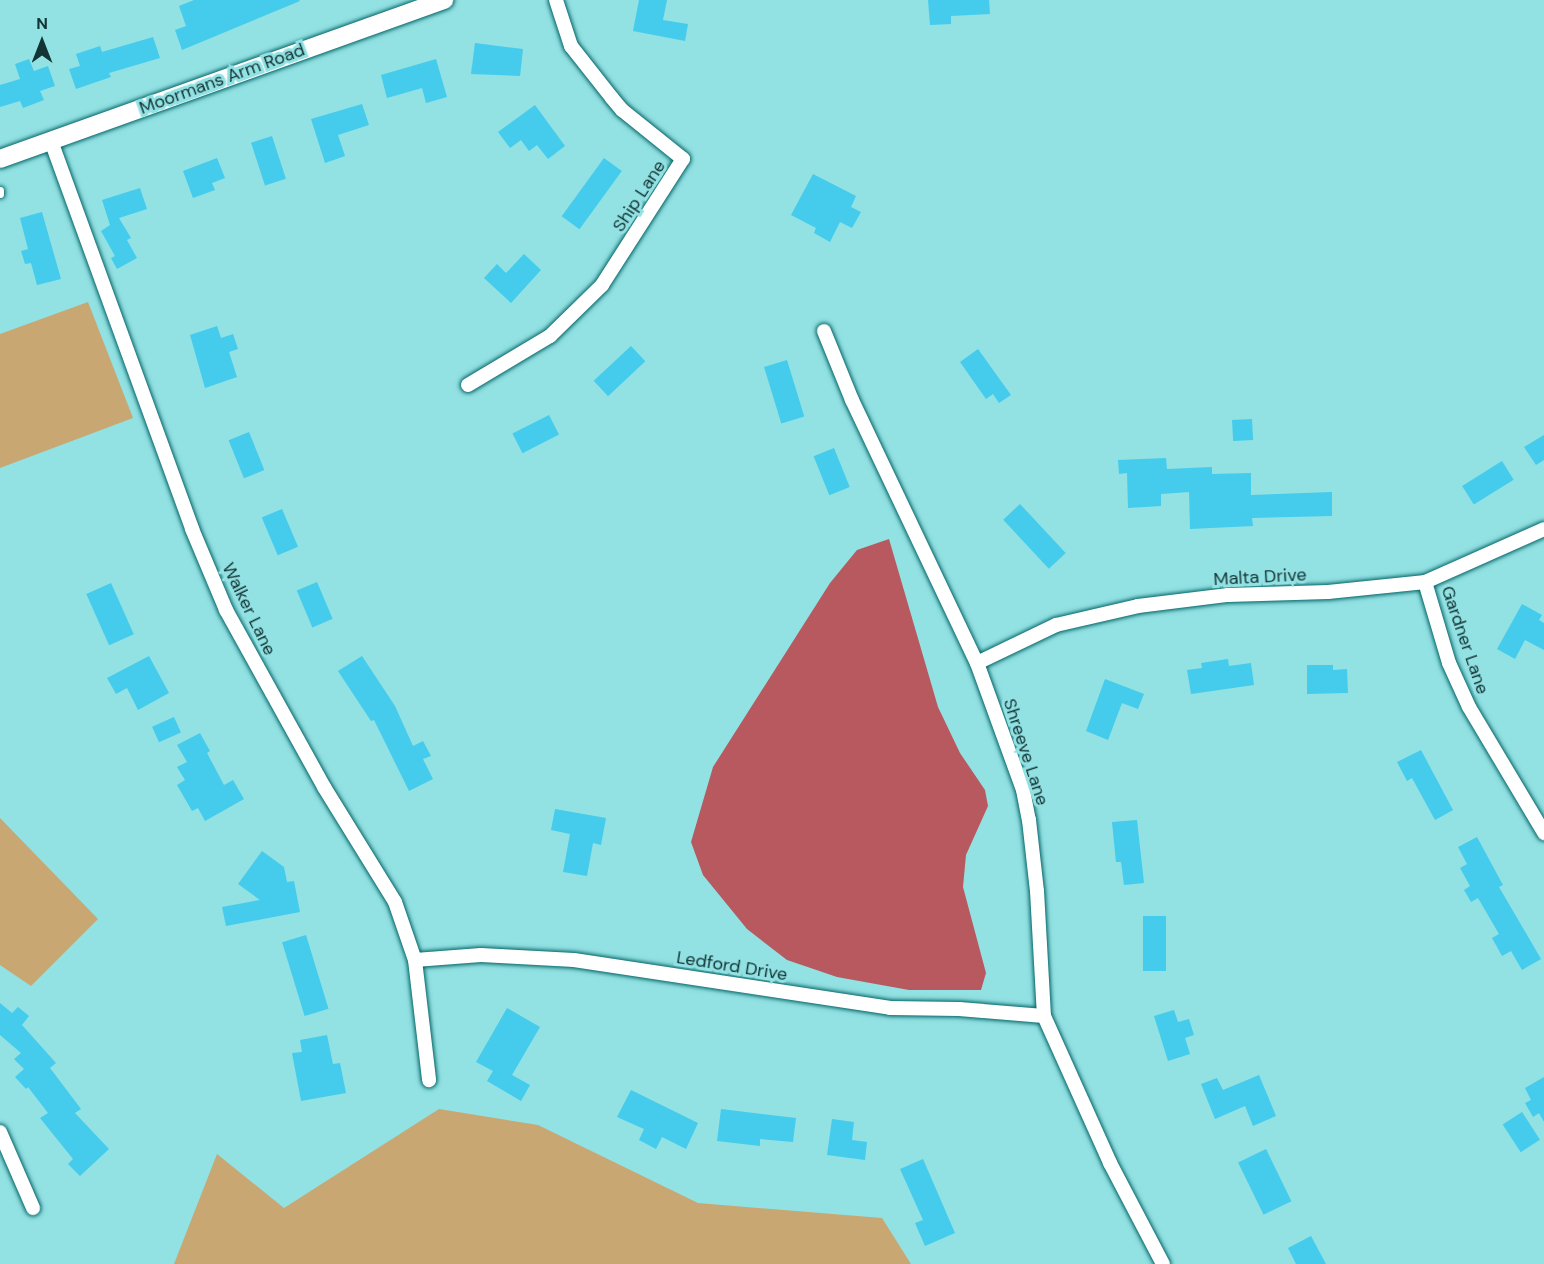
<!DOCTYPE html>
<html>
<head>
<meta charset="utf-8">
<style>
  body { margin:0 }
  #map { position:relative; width:1544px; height:1264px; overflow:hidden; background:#92e1e3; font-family:"DM Sans",sans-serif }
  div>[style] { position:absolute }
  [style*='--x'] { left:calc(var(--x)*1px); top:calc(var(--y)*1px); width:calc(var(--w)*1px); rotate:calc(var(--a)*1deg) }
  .green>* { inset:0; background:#c8a773 }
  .water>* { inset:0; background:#b7595f }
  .building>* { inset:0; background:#45cbec; transform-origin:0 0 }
  .roads { filter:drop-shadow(0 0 2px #036567) drop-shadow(0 0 2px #036567) }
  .lane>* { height:7px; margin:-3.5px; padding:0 3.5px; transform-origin:3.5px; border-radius:3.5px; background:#fff }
  .street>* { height:14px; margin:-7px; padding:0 7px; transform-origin:7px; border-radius:7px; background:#fff }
  .secondary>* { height:18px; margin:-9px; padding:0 9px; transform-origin:9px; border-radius:9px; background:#fff }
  span { translate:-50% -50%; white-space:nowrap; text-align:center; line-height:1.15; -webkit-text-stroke:6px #92e1e3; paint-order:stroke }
  .street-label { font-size:18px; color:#123435 }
  .north { position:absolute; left:12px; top:12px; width:60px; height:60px; -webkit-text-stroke:4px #92e1e3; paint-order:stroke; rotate:0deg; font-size:16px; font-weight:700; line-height:24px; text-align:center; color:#123435 }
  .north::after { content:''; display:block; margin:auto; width:21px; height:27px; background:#123435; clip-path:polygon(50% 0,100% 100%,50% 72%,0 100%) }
</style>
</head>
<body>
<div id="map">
  <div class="green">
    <div style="clip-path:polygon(88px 302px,133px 418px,0 468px,0 334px)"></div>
    <div style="clip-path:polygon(0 818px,98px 919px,31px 986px,0 965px)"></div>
    <div style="clip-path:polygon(439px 1109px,538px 1125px,698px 1203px,882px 1218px,911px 1264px,174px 1264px,217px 1154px,284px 1208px)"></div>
  </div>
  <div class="water">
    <div style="clip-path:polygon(889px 539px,938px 707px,960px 753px,985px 790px,988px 806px,966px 855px,963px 887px,986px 973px,981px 990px,909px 990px,837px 977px,787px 960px,747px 929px,703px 875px,691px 842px,713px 767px,830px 583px,857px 550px)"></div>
  </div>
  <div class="building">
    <div style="clip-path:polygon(194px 0,299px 0,300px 1px,182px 50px,175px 30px,186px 26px,179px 6px)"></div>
    <div style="clip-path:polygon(639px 0,667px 0,663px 20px,688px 24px,685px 41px,633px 31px)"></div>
    <div style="clip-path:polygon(928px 0,989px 0,990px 14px,951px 16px,951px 24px,930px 25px)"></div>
    <div style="clip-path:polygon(153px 37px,160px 58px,109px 73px,111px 77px,76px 89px,69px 69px,80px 66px,76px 54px,100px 46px,102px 52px)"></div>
    <div style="clip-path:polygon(475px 43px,523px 49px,520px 76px,471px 74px)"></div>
    <div style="clip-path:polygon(29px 59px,34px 71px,48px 66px,55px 86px,40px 91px,44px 100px,23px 108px,20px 101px,0 107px,0 85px,20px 79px,15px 64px)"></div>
    <div style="clip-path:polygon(436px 59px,447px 97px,426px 103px,422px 88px,387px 98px,381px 75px)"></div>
    <div style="clip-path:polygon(362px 104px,369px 125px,338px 135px,345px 156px,325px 163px,311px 119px)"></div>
    <div style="clip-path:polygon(535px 105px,565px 146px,548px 159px,537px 145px,529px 151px,521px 140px,510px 148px,498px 132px)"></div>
    <div style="left:272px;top:136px;width:45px;height:22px;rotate:72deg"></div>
    <div style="clip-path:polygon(217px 158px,225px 178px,212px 183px,215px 190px,193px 198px,183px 171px)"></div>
    <div style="left:604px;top:158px;width:22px;height:72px;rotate:36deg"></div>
    <div style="clip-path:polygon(813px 174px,856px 196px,851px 207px,861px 212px,852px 228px,840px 222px,830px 242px,814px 233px,816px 228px,791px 215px)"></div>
    <div style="clip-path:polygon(140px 188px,147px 209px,119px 218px,131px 238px,127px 240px,137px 258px,117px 269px,111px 258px,115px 256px,101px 231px,110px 225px,102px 200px)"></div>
    <div style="clip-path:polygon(42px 212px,61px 279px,37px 285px,31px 263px,25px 264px,21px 251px,28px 249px,20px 218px)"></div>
    <div style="clip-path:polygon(524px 254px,541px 270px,511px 303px,484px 278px,497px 264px,506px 273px)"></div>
    <div style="clip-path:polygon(217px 326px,221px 338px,233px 334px,238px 349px,229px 352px,237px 377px,205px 388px,190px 335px)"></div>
    <div style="left:631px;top:346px;width:21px;height:51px;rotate:47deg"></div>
    <div style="clip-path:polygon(978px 349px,1011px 395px,999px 403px,993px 394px,986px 399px,960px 362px)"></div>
    <div style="left:787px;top:360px;width:59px;height:24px;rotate:73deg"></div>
    <div style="left:549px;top:415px;width:22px;height:41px;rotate:63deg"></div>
    <div style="left:1252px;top:419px;width:21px;height:20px;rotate:87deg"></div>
    <div style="left:249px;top:432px;width:41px;height:22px;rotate:68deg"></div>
    <div style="clip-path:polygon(1544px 435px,1544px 460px,1536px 465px,1524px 447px)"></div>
    <div style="left:834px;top:448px;width:42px;height:22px;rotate:68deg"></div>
    <div style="clip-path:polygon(1166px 458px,1167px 469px,1212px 467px,1212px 474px,1251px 473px,1251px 495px,1332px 492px,1332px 516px,1252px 518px,1253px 526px,1190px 529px,1189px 492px,1161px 494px,1161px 506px,1128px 508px,1127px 473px,1119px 474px,1118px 460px)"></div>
    <div style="left:1502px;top:461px;width:22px;height:47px;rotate:58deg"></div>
    <div style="left:1020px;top:504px;width:67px;height:23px;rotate:47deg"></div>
    <div style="left:282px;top:509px;width:41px;height:22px;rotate:67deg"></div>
    <div style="left:317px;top:582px;width:40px;height:22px;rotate:67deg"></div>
    <div style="left:111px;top:583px;width:56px;height:27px;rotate:66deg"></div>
    <div style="clip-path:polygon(1522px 604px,1542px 615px,1539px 620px,1544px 623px,1544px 650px,1525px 640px,1515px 659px,1497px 649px)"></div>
    <div style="clip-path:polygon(149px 656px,169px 693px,138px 710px,127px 688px,116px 694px,107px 678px)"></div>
    <div style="clip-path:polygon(362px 656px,395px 706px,413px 746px,423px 741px,431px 756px,423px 759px,433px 779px,409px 791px,374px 720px,371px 721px,338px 671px)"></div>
    <div style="clip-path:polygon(1228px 659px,1229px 666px,1251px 663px,1254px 685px,1191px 694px,1187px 670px,1202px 668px,1201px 663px)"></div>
    <div style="clip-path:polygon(1307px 665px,1333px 665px,1333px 670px,1347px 669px,1348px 693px,1307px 694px)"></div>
    <div style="clip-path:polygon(1105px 679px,1144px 694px,1138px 709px,1122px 703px,1108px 740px,1086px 731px)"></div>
    <div style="left:174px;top:717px;width:17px;height:24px;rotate:66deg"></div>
    <div style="clip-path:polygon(200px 733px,210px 751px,207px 753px,224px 785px,233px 780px,244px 799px,205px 821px,198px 808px,192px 811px,177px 785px,185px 780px,177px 767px,187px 762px,177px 745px)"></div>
    <div style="clip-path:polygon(1421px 750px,1453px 810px,1435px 820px,1412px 778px,1407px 781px,1397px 762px)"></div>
    <div style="clip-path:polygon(555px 809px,606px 818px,601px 845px,593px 843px,587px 876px,563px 872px,570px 834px,551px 830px)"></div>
    <div style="clip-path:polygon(1137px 820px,1144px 883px,1124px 885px,1121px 862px,1116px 862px,1112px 822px)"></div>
    <div style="clip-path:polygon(1477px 837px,1503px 885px,1499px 887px,1541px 959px,1522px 970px,1511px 951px,1502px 956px,1492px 938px,1499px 934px,1478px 898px,1471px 902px,1464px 890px,1470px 886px,1460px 868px,1467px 864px,1458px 847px)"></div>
    <div style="clip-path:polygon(262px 851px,284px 867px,287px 882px,294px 881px,300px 912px,226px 926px,222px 907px,260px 900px,238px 884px)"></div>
    <div style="left:1143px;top:916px;width:23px;height:55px"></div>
    <div style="left:306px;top:935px;width:77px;height:25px;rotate:73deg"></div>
    <div style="clip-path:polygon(0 1003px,12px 1013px,18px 1007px,29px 1016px,22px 1025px,56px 1063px,50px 1068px,81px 1109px,75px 1113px,109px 1149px,80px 1176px,68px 1164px,73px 1159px,40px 1118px,48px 1113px,28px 1087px,26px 1089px,15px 1077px,24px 1069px,14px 1059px,21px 1053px,0 1035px)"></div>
    <div style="clip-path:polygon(507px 1008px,540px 1027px,512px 1075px,530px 1085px,521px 1101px,487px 1081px,493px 1071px,476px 1062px)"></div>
    <div style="clip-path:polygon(1174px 1010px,1178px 1022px,1189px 1019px,1194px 1035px,1185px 1038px,1190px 1054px,1168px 1061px,1154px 1016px)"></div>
    <div style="clip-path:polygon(327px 1035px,333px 1064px,340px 1063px,346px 1093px,301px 1101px,292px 1053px,302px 1052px,300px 1040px)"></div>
    <div style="clip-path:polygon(1259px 1075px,1276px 1116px,1253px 1126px,1245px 1106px,1215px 1119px,1201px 1084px,1217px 1078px,1223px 1090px)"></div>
    <div style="clip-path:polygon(1544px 1077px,1544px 1122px,1539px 1113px,1533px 1117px,1525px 1103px,1531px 1100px,1525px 1088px)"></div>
    <div style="clip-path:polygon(631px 1090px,698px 1123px,686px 1149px,662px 1137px,656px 1149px,639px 1140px,644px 1129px,617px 1117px)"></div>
    <div style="clip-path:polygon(721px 1109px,796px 1118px,793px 1142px,760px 1139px,760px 1146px,717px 1141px)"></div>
    <div style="left:1522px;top:1112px;width:33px;height:23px;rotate:57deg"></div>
    <div style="clip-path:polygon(832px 1119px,854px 1122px,852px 1140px,867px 1142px,865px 1160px,827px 1155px)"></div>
    <div style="left:1266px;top:1149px;width:58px;height:31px;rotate:64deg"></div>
    <div style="clip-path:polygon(923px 1159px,955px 1233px,925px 1246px,915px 1223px,923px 1220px,900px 1169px)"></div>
    <div style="clip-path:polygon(1311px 1236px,1326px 1264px,1296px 1264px,1288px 1248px)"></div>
  </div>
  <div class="roads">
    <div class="lane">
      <div style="--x:0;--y:190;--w:4;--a:90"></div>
    </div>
    <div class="street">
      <div style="--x:51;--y:141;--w:413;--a:70"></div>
      <div style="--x:192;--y:529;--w:88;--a:67.2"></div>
      <div style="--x:226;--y:610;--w:202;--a:61"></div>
      <div style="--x:324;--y:787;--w:135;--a:58.3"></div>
      <div style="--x:395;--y:902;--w:61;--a:71"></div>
      <div style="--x:415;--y:960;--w:121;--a:83.3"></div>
      <div style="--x:824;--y:331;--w:74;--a:67.9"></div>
      <div style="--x:852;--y:400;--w:291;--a:64.6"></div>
      <div style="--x:977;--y:663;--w:135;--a:70.1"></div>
      <div style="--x:1023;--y:790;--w:31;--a:79"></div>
      <div style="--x:1029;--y:820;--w:71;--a:83.6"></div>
      <div style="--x:1037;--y:891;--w:125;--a:86.8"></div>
      <div style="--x:1044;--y:1016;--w:161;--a:65.8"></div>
      <div style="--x:1110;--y:1163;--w:114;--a:62.3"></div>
      <div style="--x:468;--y:385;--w:96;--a:-30.9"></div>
      <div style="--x:550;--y:336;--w:73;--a:-44.4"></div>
      <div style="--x:602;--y:285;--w:150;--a:-57.3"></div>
      <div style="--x:683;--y:159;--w:78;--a:-141.2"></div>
      <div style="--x:622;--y:110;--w:16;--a:-130"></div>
      <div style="--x:612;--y:98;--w:66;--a:-128.3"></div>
      <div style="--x:571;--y:46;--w:48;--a:-108.1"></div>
      <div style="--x:1425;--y:582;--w:84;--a:73.5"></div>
      <div style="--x:1449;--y:663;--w:48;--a:65.6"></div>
      <div style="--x:1469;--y:707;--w:147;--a:59.2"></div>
      <div style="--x:977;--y:663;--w:88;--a:-25.7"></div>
      <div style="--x:1056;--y:625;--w:84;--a:-13"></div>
      <div style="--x:1138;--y:606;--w:91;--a:-7"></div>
      <div style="--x:1228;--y:595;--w:100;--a:-1.7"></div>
      <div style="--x:1328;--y:592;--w:98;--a:-5.9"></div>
      <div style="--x:1425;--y:582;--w:130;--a:-24"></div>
      <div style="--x:415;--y:960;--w:66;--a:-4.3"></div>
      <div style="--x:481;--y:955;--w:93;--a:3.1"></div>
      <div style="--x:574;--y:960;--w:320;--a:8.6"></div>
      <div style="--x:890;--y:1008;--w:69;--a:0.8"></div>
      <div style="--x:959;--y:1009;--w:85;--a:4.7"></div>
      <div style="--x:0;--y:1132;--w:83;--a:66.5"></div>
    </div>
    <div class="secondary">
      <div style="--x:0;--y:159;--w:472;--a:-19.7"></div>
    </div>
  </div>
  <div class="street-label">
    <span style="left:222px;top:79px;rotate:-20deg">Moormans Arm Road</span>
    <span style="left:639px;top:196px;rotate:-57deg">Ship Lane</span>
    <span style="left:1260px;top:577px;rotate:-3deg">Malta Drive</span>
    <span style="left:249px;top:609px;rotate:64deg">Walker Lane</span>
    <span style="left:1465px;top:640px;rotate:71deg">Gardner Lane</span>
    <span style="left:1026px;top:752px;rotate:72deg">Shreeve Lane</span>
    <span style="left:732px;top:966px;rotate:9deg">Ledford Drive</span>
  </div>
  <div class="north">N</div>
</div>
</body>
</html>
